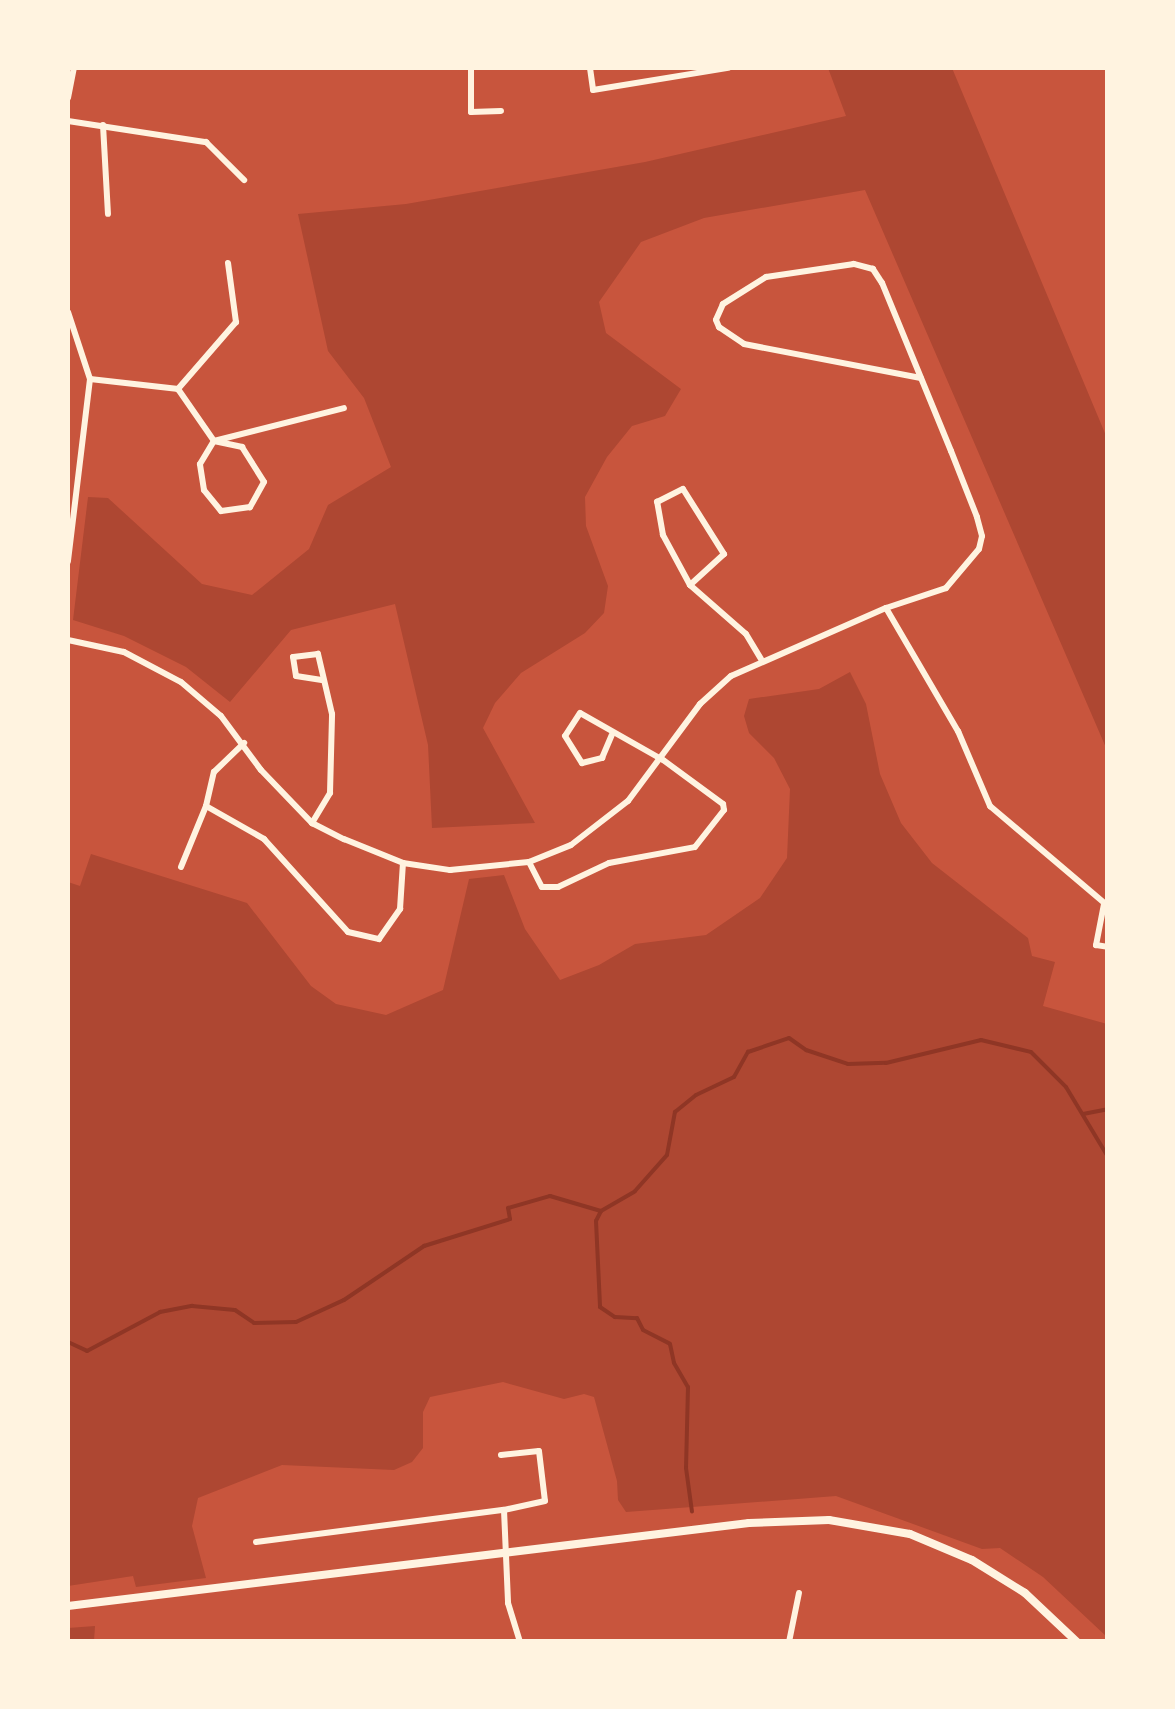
<!DOCTYPE html>
<html>
<head>
<meta charset="utf-8">
<style>
  body { margin:0 }
  #map { position:relative; width:1175px; height:1709px; overflow:hidden; background:#c8553d; font-family:"Source Sans 3",sans-serif }
  div>[style] { position:absolute }
  [style*='--x'] { left:calc(var(--x)*1px); top:calc(var(--y)*1px); width:calc(var(--w)*1px); rotate:calc(var(--a)*1deg) }
  .green>* { inset:0; background:#ae4732 }
  .stream>* { height:4px; margin:-2px; padding:0 2px; transform-origin:2px; border-radius:2px; background:#8f3625 }
  .minor>* { height:6px; margin:-3px; padding:0 3px; transform-origin:3px; border-radius:3px; background:#fff3e0 }
  .tertiary>* { height:8px; margin:-4px; padding:0 4px; transform-origin:4px; border-radius:4px; background:#fff3e0 }
  span { translate:-50% -50%; white-space:nowrap; text-align:center; line-height:1.15; -webkit-text-stroke:10px #fff3e0; paint-order:stroke }
  .frame { position:absolute; inset:0; border:70px solid #fff3e0; pointer-events:none }
</style>
</head>
<body>
<div id="map">
  <div class="green">
    <div style="clip-path:polygon(828px 68px,952px 68px,1107px 438px,1107px 750px,865px 190px,704px 218px,641px 242px,599px 302px,606px 333px,681px 389px,665px 416px,632px 426px,607px 457px,585px 497px,586px 526px,608px 586px,604px 613px,585px 633px,521px 673px,495px 703px,483px 728px,535px 823px,432px 828px,428px 745px,395px 604px,291px 630px,230px 702px,186px 667px,124px 636px,73px 620px,88px 497px,108px 498px,202px 584px,252px 595px,309px 549px,328px 505px,391px 467px,364px 398px,328px 351px,298px 214px,406px 204px,645px 162px,846px 116px)"></div>
    <div style="clip-path:polygon(850px 672px,866px 704px,880px 774px,901px 823px,932px 863px,1028px 938px,1032px 956px,1055px 962px,1043px 1006px,1107px 1024px,1107px 1637px,1043px 1577px,1000px 1548px,982px 1549px,836px 1496px,626px 1512px,618px 1500px,617px 1481px,594px 1397px,584px 1394px,564px 1399px,503px 1382px,430px 1397px,423px 1412px,423px 1448px,412px 1462px,394px 1470px,282px 1465px,198px 1498px,192px 1526px,206px 1578px,136px 1587px,133px 1576px,68px 1586px,68px 882px,80px 886px,91px 854px,247px 903px,311px 986px,336px 1004px,386px 1015px,443px 990px,469px 879px,504px 875px,525px 929px,560px 980px,599px 965px,635px 944px,706px 935px,760px 898px,787px 858px,790px 789px,774px 758px,749px 733px,744px 716px,749px 699px,819px 689px)"></div>
    <div style="clip-path:polygon(95px 1626px,94px 1641px,68px 1641px,68px 1628px)"></div>
  </div>
  <div class="stream">
    <div style="--x:1083;--y:1114;--w:25;--a:-11"></div>
    <div style="--x:601;--y:1211;--w:11;--a:117"></div>
    <div style="--x:596;--y:1221;--w:86;--a:87.3"></div>
    <div style="--x:600;--y:1307;--w:18;--a:34"></div>
    <div style="--x:615;--y:1317;--w:22;--a:3"></div>
    <div style="--x:637;--y:1318;--w:13;--a:63"></div>
    <div style="--x:643;--y:1330;--w:30;--a:27"></div>
    <div style="--x:670;--y:1344;--w:19;--a:78"></div>
    <div style="--x:674;--y:1363;--w:28;--a:60"></div>
    <div style="--x:688;--y:1387;--w:81;--a:91.4"></div>
    <div style="--x:686;--y:1468;--w:44;--a:82.2"></div>
    <div style="--x:68;--y:1342;--w:21;--a:25"></div>
    <div style="--x:87;--y:1351;--w:83;--a:-28.1"></div>
    <div style="--x:160;--y:1312;--w:33;--a:-11"></div>
    <div style="--x:192;--y:1306;--w:43;--a:5.3"></div>
    <div style="--x:235;--y:1310;--w:23;--a:34"></div>
    <div style="--x:254;--y:1323;--w:42;--a:-1.4"></div>
    <div style="--x:296;--y:1322;--w:53;--a:-24.6"></div>
    <div style="--x:344;--y:1300;--w:97;--a:-34"></div>
    <div style="--x:424;--y:1246;--w:90;--a:-17.4"></div>
    <div style="--x:510;--y:1219;--w:11;--a:-100"></div>
    <div style="--x:508;--y:1208;--w:44;--a:-15.9"></div>
    <div style="--x:550;--y:1196;--w:53;--a:16.4"></div>
    <div style="--x:601;--y:1211;--w:39;--a:-30"></div>
    <div style="--x:635;--y:1191;--w:48;--a:-48.4"></div>
    <div style="--x:667;--y:1155;--w:44;--a:-79.5"></div>
    <div style="--x:675;--y:1112;--w:27;--a:-39"></div>
    <div style="--x:696;--y:1095;--w:42;--a:-25.3"></div>
    <div style="--x:734;--y:1077;--w:29;--a:-61"></div>
    <div style="--x:748;--y:1052;--w:43;--a:-18.9"></div>
    <div style="--x:789;--y:1038;--w:21;--a:35"></div>
    <div style="--x:806;--y:1050;--w:44;--a:18.4"></div>
    <div style="--x:848;--y:1064;--w:38;--a:-2"></div>
    <div style="--x:886;--y:1063;--w:98;--a:-13.6"></div>
    <div style="--x:981;--y:1040;--w:51;--a:13.5"></div>
    <div style="--x:1031;--y:1052;--w:49;--a:45"></div>
    <div style="--x:1066;--y:1087;--w:82;--a:59"></div>
  </div>
  <div class="minor">
    <div style="--x:471;--y:68;--w:44;--a:90"></div>
    <div style="--x:471;--y:112;--w:30;--a:-2"></div>
    <div style="--x:590;--y:68;--w:22;--a:82"></div>
    <div style="--x:593;--y:90;--w:137;--a:-9.3"></div>
    <div style="--x:68;--y:98;--w:31;--a:-79"></div>
    <div style="--x:68;--y:121;--w:140;--a:8.7"></div>
    <div style="--x:206;--y:142;--w:54;--a:45"></div>
    <div style="--x:103;--y:125;--w:89;--a:86.8"></div>
    <div style="--x:228;--y:263;--w:60;--a:82.3"></div>
    <div style="--x:236;--y:322;--w:89;--a:130.9"></div>
    <div style="--x:178;--y:389;--w:63;--a:55.3"></div>
    <div style="--x:214;--y:441;--w:134;--a:-14.2"></div>
    <div style="--x:68;--y:312;--w:71;--a:71.8"></div>
    <div style="--x:90;--y:379;--w:184;--a:96.9"></div>
    <div style="--x:90;--y:379;--w:89;--a:6.5"></div>
    <div style="--x:214;--y:441;--w:29;--a:12"></div>
    <div style="--x:242;--y:447;--w:41;--a:57.8"></div>
    <div style="--x:264;--y:482;--w:29;--a:119"></div>
    <div style="--x:250;--y:507;--w:29;--a:172"></div>
    <div style="--x:221;--y:511;--w:27;--a:-129"></div>
    <div style="--x:204;--y:490;--w:26;--a:-99"></div>
    <div style="--x:200;--y:464;--w:27;--a:-59"></div>
    <div style="--x:690;--y:585;--w:57;--a:-118.4"></div>
    <div style="--x:663;--y:535;--w:34;--a:-100"></div>
    <div style="--x:657;--y:502;--w:29;--a:-27"></div>
    <div style="--x:683;--y:489;--w:77;--a:57.8"></div>
    <div style="--x:724;--y:554;--w:46;--a:137.6"></div>
    <div style="--x:690;--y:585;--w:74;--a:41.2"></div>
    <div style="--x:746;--y:634;--w:29;--a:59"></div>
    <div style="--x:886;--y:608;--w:143;--a:59.7"></div>
    <div style="--x:958;--y:731;--w:82;--a:66.9"></div>
    <div style="--x:990;--y:806;--w:155;--a:40.3"></div>
    <div style="--x:68;--y:640;--w:57;--a:12.1"></div>
    <div style="--x:124;--y:652;--w:64;--a:27.8"></div>
    <div style="--x:181;--y:682;--w:52;--a:40.4"></div>
    <div style="--x:221;--y:716;--w:67;--a:53.5"></div>
    <div style="--x:261;--y:770;--w:74;--a:46.1"></div>
    <div style="--x:312;--y:823;--w:36;--a:27"></div>
    <div style="--x:344;--y:839;--w:64;--a:22.1"></div>
    <div style="--x:403;--y:863;--w:48;--a:8.5"></div>
    <div style="--x:450;--y:870;--w:79;--a:-5.8"></div>
    <div style="--x:529;--y:862;--w:45;--a:-22"></div>
    <div style="--x:571;--y:845;--w:72;--a:-37.7"></div>
    <div style="--x:628;--y:801;--w:121;--a:-53.4"></div>
    <div style="--x:700;--y:704;--w:42;--a:-42.1"></div>
    <div style="--x:731;--y:676;--w:169;--a:-23.7"></div>
    <div style="--x:886;--y:608;--w:63;--a:-18.4"></div>
    <div style="--x:946;--y:588;--w:51;--a:-49.8"></div>
    <div style="--x:979;--y:549;--w:13;--a:-77"></div>
    <div style="--x:982;--y:536;--w:20;--a:-105"></div>
    <div style="--x:977;--y:517;--w:71;--a:-111.5"></div>
    <div style="--x:951;--y:451;--w:182;--a:-112.3"></div>
    <div style="--x:882;--y:283;--w:17;--a:-123"></div>
    <div style="--x:873;--y:269;--w:20;--a:-165"></div>
    <div style="--x:854;--y:264;--w:89;--a:171.6"></div>
    <div style="--x:766;--y:277;--w:51;--a:147.9"></div>
    <div style="--x:723;--y:304;--w:17;--a:114"></div>
    <div style="--x:716;--y:320;--w:8;--a:67"></div>
    <div style="--x:719;--y:327;--w:30;--a:34"></div>
    <div style="--x:744;--y:344;--w:180;--a:10.9"></div>
    <div style="--x:206;--y:806;--w:35;--a:-77"></div>
    <div style="--x:214;--y:772;--w:42;--a:-44"></div>
    <div style="--x:312;--y:823;--w:35;--a:-59"></div>
    <div style="--x:330;--y:793;--w:79;--a:-88.5"></div>
    <div style="--x:332;--y:714;--w:62;--a:-103.1"></div>
    <div style="--x:318;--y:654;--w:25;--a:173"></div>
    <div style="--x:293;--y:657;--w:19;--a:81"></div>
    <div style="--x:296;--y:676;--w:26;--a:9"></div>
    <div style="--x:529;--y:862;--w:28;--a:63"></div>
    <div style="--x:542;--y:887;--w:16;--a:0"></div>
    <div style="--x:558;--y:887;--w:56;--a:-25.2"></div>
    <div style="--x:609;--y:863;--w:87;--a:-10.5"></div>
    <div style="--x:695;--y:847;--w:47;--a:-51.9"></div>
    <div style="--x:724;--y:810;--w:6;--a:-99"></div>
    <div style="--x:723;--y:804;--w:74;--a:-143.7"></div>
    <div style="--x:663;--y:760;--w:95;--a:-150.5"></div>
    <div style="--x:580;--y:713;--w:27;--a:123"></div>
    <div style="--x:565;--y:736;--w:32;--a:58"></div>
    <div style="--x:582;--y:763;--w:21;--a:-14"></div>
    <div style="--x:602;--y:758;--w:25;--a:-67"></div>
    <div style="--x:181;--y:867;--w:66;--a:-67.7"></div>
    <div style="--x:206;--y:806;--w:67;--a:29.6"></div>
    <div style="--x:264;--y:839;--w:125;--a:47.9"></div>
    <div style="--x:348;--y:932;--w:32;--a:13"></div>
    <div style="--x:379;--y:939;--w:37;--a:-55"></div>
    <div style="--x:400;--y:909;--w:46;--a:-86.3"></div>
    <div style="--x:1104;--y:904;--w:42;--a:101"></div>
    <div style="--x:1096;--y:945;--w:12;--a:9"></div>
    <div style="--x:501;--y:1455;--w:38;--a:-6"></div>
    <div style="--x:539;--y:1451;--w:50;--a:83.2"></div>
    <div style="--x:545;--y:1501;--w:42;--a:167.6"></div>
    <div style="--x:504;--y:1510;--w:93;--a:87.5"></div>
    <div style="--x:508;--y:1603;--w:41;--a:72.9"></div>
    <div style="--x:256;--y:1542;--w:250;--a:-7.4"></div>
    <div style="--x:789;--y:1642;--w:50;--a:-78.5"></div>
  </div>
  <div class="tertiary">
    <div style="--x:68;--y:1606;--w:686;--a:-6.95"></div>
    <div style="--x:749;--y:1523;--w:80;--a:-2.1"></div>
    <div style="--x:829;--y:1520;--w:82;--a:9.8"></div>
    <div style="--x:910;--y:1534;--w:67;--a:22.8"></div>
    <div style="--x:972;--y:1560;--w:62;--a:31.9"></div>
    <div style="--x:1025;--y:1593;--w:71;--a:43.3"></div>
  </div>
  <div class="frame"></div>
</div>
</body>
</html>
